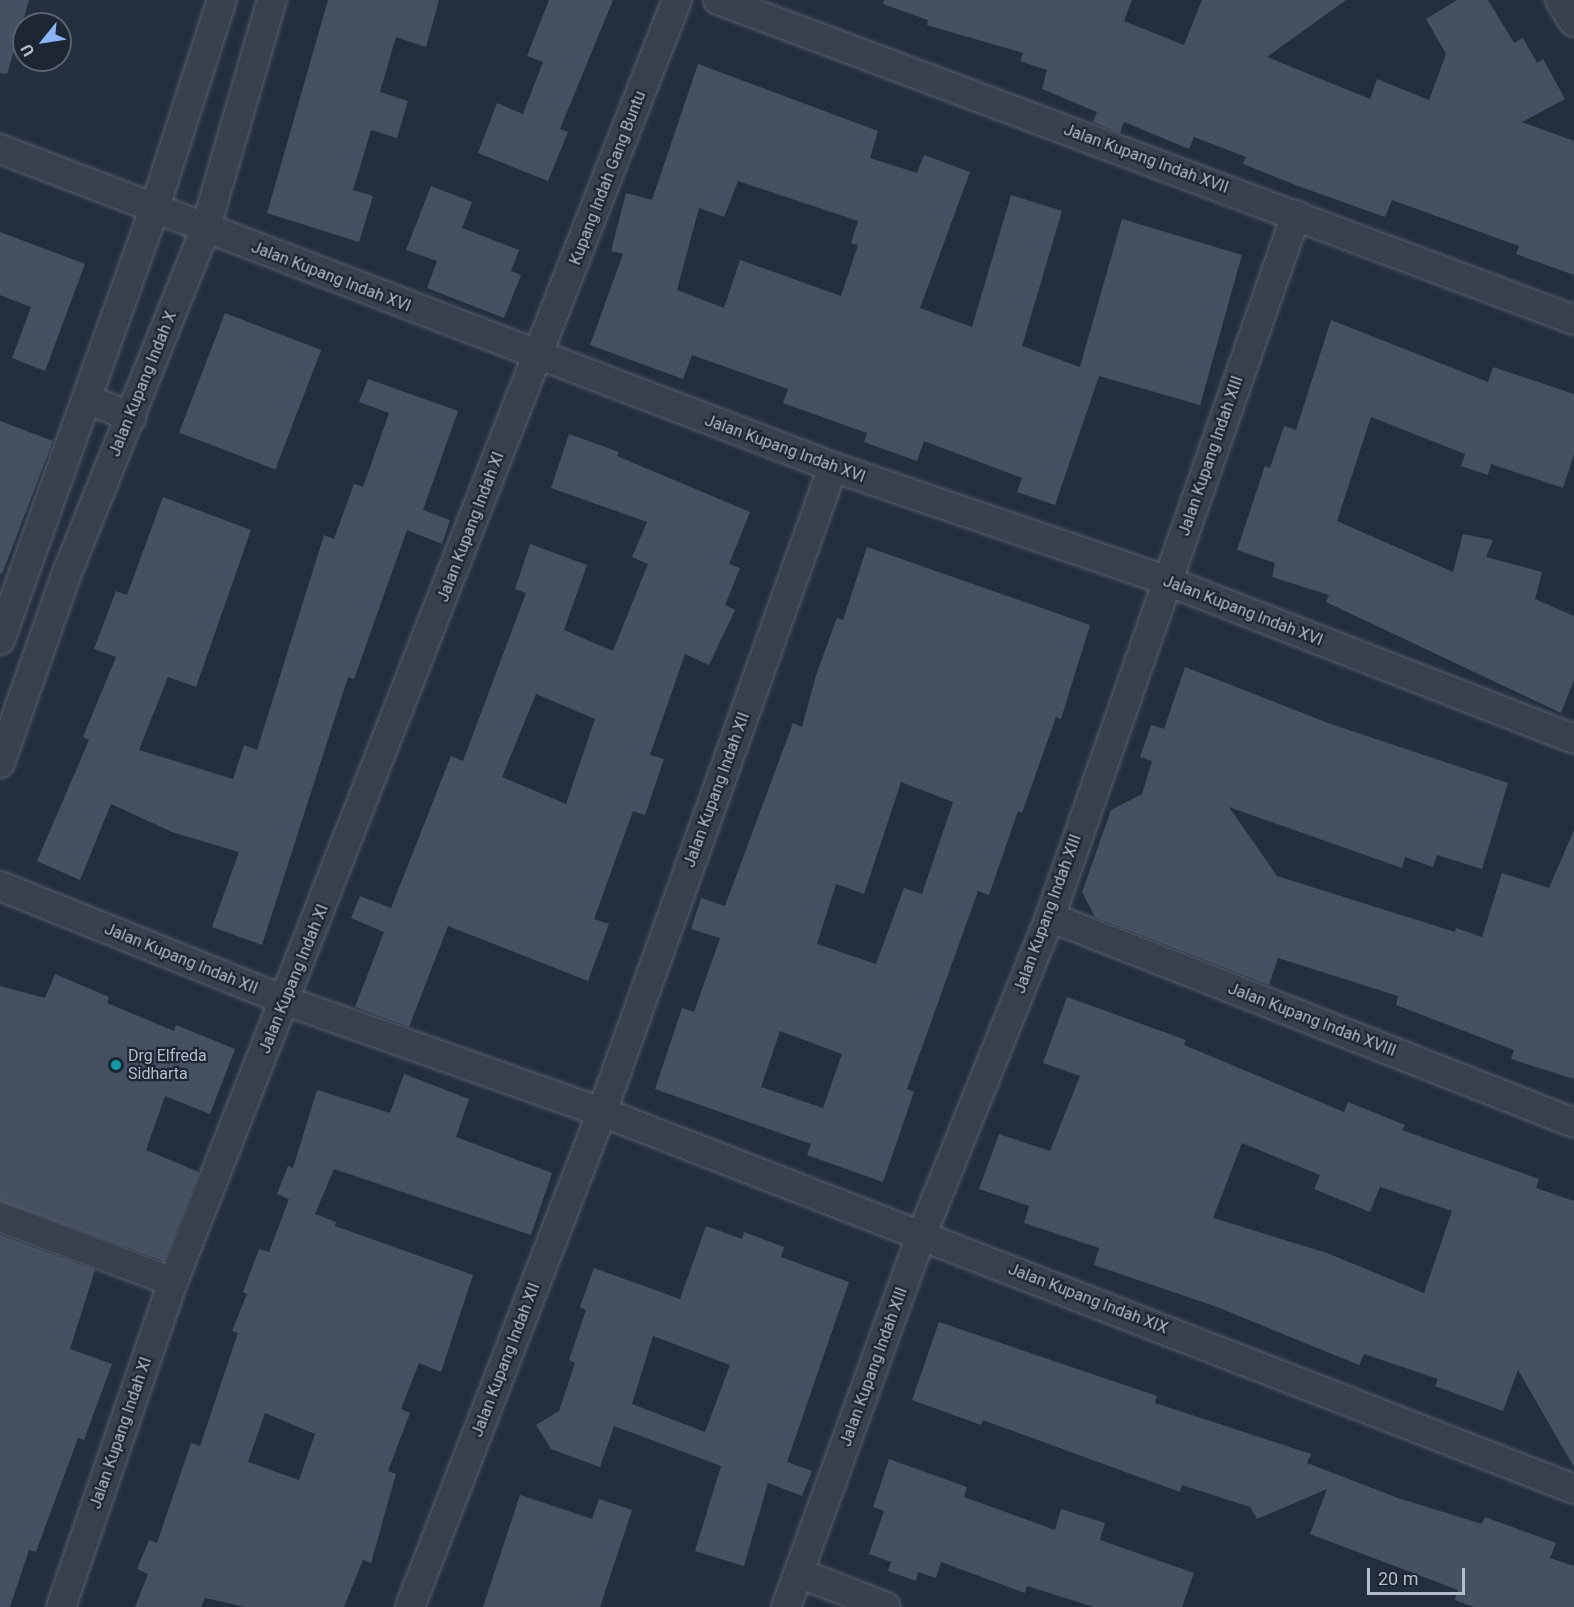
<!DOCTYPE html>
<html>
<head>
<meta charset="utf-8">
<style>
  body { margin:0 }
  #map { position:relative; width:1574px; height:1607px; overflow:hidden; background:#242f3e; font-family:Roboto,sans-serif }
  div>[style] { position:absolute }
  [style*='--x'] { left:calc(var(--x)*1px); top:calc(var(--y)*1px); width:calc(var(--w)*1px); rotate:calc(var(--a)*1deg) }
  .building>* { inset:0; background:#455162; transform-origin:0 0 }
  .roads { filter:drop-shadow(0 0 2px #565f6c) drop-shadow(0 0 2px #565f6c) }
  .street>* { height:28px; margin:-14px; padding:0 14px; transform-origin:14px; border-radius:14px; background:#38414e }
  .dots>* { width:16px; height:16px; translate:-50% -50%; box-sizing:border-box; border:3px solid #1d2633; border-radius:50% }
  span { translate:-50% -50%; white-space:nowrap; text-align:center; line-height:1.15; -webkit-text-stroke:4.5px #1d2633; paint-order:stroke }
  .street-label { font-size:16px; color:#b4bcc9 }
  .poi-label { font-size:16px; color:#b4bcc9 }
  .left { translate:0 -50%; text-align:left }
  .north { position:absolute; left:12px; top:12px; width:60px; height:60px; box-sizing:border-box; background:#1d2633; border:2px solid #59626f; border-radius:50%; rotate:240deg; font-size:16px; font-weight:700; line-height:24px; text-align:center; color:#b4bcc9 }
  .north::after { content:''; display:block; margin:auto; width:21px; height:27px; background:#8ab4f8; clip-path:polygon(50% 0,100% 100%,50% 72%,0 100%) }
  .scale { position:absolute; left:1367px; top:1568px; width:98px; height:27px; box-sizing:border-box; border:3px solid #b4bcc9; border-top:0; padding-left:8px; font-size:18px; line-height:21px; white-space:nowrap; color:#b4bcc9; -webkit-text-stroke:4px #1d2633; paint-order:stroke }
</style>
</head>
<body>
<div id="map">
  <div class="building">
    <div style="clip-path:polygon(0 0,29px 0,7px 74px,0 73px)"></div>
    <div style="clip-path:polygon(328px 0,439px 0,426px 47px,396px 37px,380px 92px,408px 101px,397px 138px,371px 130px,353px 190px,373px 196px,359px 242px,267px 213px)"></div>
    <div style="clip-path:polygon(549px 0,613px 0,560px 129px,568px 132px,548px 181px,478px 153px,497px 103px,523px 114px,543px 62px,527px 56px)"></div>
    <div style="clip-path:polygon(884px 0,1132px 0,1124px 21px,1184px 45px,1202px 0,1346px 0,1267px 57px,1370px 99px,1377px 79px,1429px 100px,1446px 54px,1426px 19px,1457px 0,1488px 0,1514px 43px,1523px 38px,1537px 63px,1543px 59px,1565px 99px,1522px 122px,1574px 141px,1574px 275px,1516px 254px,1519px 246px,1392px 200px,1385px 217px,1298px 186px,1243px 164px,1246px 157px,1194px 137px,1189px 149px,1124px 122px,1120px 133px,1093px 122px,1097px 112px,1042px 89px,1047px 70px,1020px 61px,1023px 53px,927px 25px,928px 20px,883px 4px)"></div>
    <div style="clip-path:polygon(evenodd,698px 64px,878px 131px,870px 158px,917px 173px,924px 155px,970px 172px,920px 308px,972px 327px,1011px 195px,1062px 211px,1022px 346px,1080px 367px,1122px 219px,1242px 255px,1200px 405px,1099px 376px,1055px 505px,1017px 492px,1022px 478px,924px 441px,917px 461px,864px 442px,867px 433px,783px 403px,788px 389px,692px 355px,683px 379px,590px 345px,623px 254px,611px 251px,626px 193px,652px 200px,698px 64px,738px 181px,858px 221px,851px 243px,858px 245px,841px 296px,740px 260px,724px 308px,677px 290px,699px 208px,724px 217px,738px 181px)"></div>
    <div style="clip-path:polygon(431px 186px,472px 202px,462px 228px,519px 250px,511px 271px,521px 275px,504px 318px,427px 288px,437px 261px,406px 250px)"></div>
    <div style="clip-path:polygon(0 232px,85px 264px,45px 371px,12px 358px,31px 307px,0 295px)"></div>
    <div style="left:225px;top:313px;width:103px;height:128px;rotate:21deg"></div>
    <div style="clip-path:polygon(1331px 320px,1488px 382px,1493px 367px,1574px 394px,1574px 454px,1563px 488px,1491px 464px,1488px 475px,1461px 466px,1465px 454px,1371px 417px,1337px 521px,1453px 572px,1463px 534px,1493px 540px,1486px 557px,1542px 572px,1535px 599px,1574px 616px,1574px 680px,1561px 713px,1326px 602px,1329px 595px,1272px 577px,1275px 563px,1237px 550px,1265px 466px,1270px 468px,1284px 426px,1296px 430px)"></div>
    <div style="clip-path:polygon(368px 379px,458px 411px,423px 510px,450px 520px,442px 544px,407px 530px,354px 679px,348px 677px,262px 945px,212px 927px,239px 852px,172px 832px,111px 804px,80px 880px,37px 861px,89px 740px,83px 737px,116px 657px,94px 649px,116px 591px,127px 595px,163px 497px,251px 530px,196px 687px,168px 677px,139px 750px,233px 779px,244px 745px,257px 750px,324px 535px,334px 539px,354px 484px,363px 487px,389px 413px,359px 402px)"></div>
    <div style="clip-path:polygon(0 421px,53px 441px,2px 574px,0 574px)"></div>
    <div style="clip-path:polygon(evenodd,569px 434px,619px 452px,617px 456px,750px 512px,729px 564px,740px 568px,725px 605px,735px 610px,709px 665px,685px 654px,650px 755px,664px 759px,645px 815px,633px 811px,594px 919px,609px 924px,588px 981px,448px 926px,409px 1027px,355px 1007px,384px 932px,351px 918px,360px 896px,391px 908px,451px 756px,463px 761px,526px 593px,515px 589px,530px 544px,587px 565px,564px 630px,613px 651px,648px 564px,632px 557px,647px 522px,551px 488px,569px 434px,536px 694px,595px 719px,566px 804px,502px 777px,536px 694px)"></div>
    <div style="clip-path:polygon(evenodd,867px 547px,1090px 625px,1061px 719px,1056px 717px,1022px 813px,1018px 811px,989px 895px,978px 891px,907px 1089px,914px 1092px,883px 1182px,807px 1155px,811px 1144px,655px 1089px,682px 1008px,694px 1012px,720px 938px,691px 929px,701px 898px,725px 906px,793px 723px,802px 727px,816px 675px,837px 618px,843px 620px,867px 547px,901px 782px,953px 802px,922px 894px,904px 888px,876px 964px,817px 944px,836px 884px,864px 894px,901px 782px,867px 547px,780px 1031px,842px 1054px,823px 1108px,761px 1087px,780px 1031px)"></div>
    <div style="clip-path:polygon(1185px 667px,1328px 723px,1508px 783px,1482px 869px,1437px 855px,1433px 867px,1405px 857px,1402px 868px,1229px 807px,1277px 876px,1455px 932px,1456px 928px,1482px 937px,1502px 873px,1549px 888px,1574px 830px,1574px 1079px,1511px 1059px,1514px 1050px,1396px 1005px,1398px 996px,1278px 958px,1269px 985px,1095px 917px,1082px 892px,1111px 810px,1142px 794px,1152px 761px,1140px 757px,1151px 725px,1164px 729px)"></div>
    <div style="clip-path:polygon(55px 974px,109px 997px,107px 1003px,174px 1031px,176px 1025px,235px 1049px,210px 1114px,165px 1096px,146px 1150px,199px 1172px,164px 1261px,0 1201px,0 986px,45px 998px)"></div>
    <div style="clip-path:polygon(evenodd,1067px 997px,1186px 1040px,1184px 1045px,1344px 1112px,1348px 1102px,1405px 1125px,1402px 1130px,1539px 1179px,1536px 1188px,1574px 1201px,1574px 1467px,1518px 1370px,1503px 1411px,1435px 1386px,1438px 1379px,1364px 1354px,1359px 1365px,1217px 1307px,1094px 1265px,1099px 1248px,1024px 1223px,1029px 1206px,979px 1189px,999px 1134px,1050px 1151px,1080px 1076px,1043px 1063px,1067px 997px,1242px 1143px,1320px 1175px,1314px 1189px,1370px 1212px,1380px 1187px,1452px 1211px,1424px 1293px,1327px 1253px,1213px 1218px,1242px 1143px)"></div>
    <div style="clip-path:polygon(evenodd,404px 1074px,469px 1099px,456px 1137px,552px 1173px,531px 1235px,334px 1169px,315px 1214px,336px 1222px,335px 1226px,473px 1275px,441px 1372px,419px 1363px,401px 1409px,410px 1413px,388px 1471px,396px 1474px,371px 1563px,363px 1560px,344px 1607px,245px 1607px,205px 1598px,201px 1607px,135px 1607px,148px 1574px,137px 1569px,149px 1540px,157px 1543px,191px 1443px,200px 1446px,238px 1333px,232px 1331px,247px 1294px,243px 1292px,259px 1249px,269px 1252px,289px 1199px,277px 1194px,288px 1166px,293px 1168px,317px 1090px,390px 1113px,404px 1074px,265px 1413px,315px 1434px,299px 1480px,248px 1462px,265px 1413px)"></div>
    <div style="clip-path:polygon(evenodd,706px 1226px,742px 1239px,744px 1232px,784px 1247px,781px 1257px,849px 1282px,787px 1462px,812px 1471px,802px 1496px,768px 1483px,744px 1566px,695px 1551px,721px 1466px,614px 1426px,600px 1467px,551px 1449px,536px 1425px,559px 1411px,575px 1363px,569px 1360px,586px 1310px,580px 1307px,594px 1268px,680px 1299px,706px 1226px,653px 1336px,730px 1365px,705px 1432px,632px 1404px,653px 1336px)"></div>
    <div style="clip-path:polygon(0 1235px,95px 1270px,70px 1349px,112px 1364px,84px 1440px,78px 1438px,36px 1552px,29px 1550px,10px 1607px,0 1607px)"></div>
    <div style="clip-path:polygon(939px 1322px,1157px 1396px,1155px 1403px,1311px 1454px,1307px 1463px,1398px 1498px,1482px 1524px,1485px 1517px,1556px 1543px,1550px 1558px,1574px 1566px,1574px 1607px,1474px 1607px,1455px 1600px,1458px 1590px,1310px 1534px,1327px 1489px,1257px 1519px,1250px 1507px,1182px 1485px,1180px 1492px,983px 1420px,981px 1425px,912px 1400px)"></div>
    <div style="clip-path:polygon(889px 1459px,967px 1487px,964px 1497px,1055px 1530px,1061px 1509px,1105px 1523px,1100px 1540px,1194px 1573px,1182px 1607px,1094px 1607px,1027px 1586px,1025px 1593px,941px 1562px,936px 1578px,918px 1572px,916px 1581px,888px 1571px,891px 1562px,869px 1554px,884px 1511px,873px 1507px)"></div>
    <div style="clip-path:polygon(520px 1495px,592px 1519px,599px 1499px,632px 1510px,600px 1607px,483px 1607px)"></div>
  </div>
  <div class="roads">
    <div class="street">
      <div style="--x:718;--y:0;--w:914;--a:20.5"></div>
      <div style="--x:1560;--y:0;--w:26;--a:58"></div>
      <div style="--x:0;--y:149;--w:892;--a:20.89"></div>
      <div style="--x:833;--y:467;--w:353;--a:18.8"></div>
      <div style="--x:1167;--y:581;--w:437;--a:21.2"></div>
      <div style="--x:87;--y:399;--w:48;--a:22.2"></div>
      <div style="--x:0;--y:640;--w:460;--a:-70.3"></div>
      <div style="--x:155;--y:207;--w:218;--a:-72.1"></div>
      <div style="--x:0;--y:763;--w:196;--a:-70.6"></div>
      <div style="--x:65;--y:578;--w:378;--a:-68.1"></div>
      <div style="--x:206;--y:227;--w:236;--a:-73.8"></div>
      <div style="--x:0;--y:886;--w:308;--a:21.9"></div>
      <div style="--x:286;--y:1001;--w:335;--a:19.4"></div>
      <div style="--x:602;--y:1112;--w:1043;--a:21.2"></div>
      <div style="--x:1050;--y:917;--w:563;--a:21.46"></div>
      <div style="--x:0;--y:1217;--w:185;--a:20.6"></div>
      <div style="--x:799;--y:1573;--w:93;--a:21.3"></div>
      <div style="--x:61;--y:1607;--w:344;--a:-71"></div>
      <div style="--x:173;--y:1282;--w:1378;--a:-68.54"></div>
      <div style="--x:410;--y:1607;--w:531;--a:-68.8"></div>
      <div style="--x:602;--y:1112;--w:685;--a:-70.3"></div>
      <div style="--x:786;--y:1607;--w:397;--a:-70"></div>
      <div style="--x:922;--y:1234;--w:342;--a:-68"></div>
      <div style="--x:1050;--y:917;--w:744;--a:-70.69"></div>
    </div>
  </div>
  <div class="dots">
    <div style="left:116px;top:1065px;background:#0f9aa8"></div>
  </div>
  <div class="street-label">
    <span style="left:1146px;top:159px;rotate:20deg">Jalan Kupang Indah XVII</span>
    <span style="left:608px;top:178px;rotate:-69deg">Kupang Indah Gang Buntu</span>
    <span style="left:331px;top:277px;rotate:21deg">Jalan Kupang Indah XVI</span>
    <span style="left:143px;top:384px;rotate:-68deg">Jalan Kupang Indah X</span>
    <span style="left:785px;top:449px;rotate:20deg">Jalan Kupang Indah XVI</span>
    <span style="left:1211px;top:456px;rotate:-71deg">Jalan Kupang Indah XIII</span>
    <span style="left:471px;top:527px;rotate:-69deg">Jalan Kupang Indah XI</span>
    <span style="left:1243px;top:611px;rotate:21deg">Jalan Kupang Indah XVI</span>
    <span style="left:717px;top:790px;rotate:-70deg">Jalan Kupang Indah XII</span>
    <span style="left:1048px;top:914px;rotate:-70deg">Jalan Kupang Indah XIII</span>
    <span style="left:181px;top:959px;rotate:22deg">Jalan Kupang Indah XII</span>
    <span style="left:294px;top:979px;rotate:-68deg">Jalan Kupang Indah XI</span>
    <span style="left:1312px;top:1020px;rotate:21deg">Jalan Kupang Indah XVIII</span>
    <span style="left:1088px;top:1299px;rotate:21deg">Jalan Kupang Indah XIX</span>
    <span style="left:506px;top:1360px;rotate:-69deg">Jalan Kupang Indah XII</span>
    <span style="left:874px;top:1367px;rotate:-70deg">Jalan Kupang Indah XIII</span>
    <span style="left:121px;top:1433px;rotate:-71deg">Jalan Kupang Indah XI</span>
  </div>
  <div class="poi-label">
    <span class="left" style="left:128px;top:1065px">Drg Elfreda<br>Sidharta</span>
  </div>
  <div class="north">U</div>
  <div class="scale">20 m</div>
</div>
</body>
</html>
